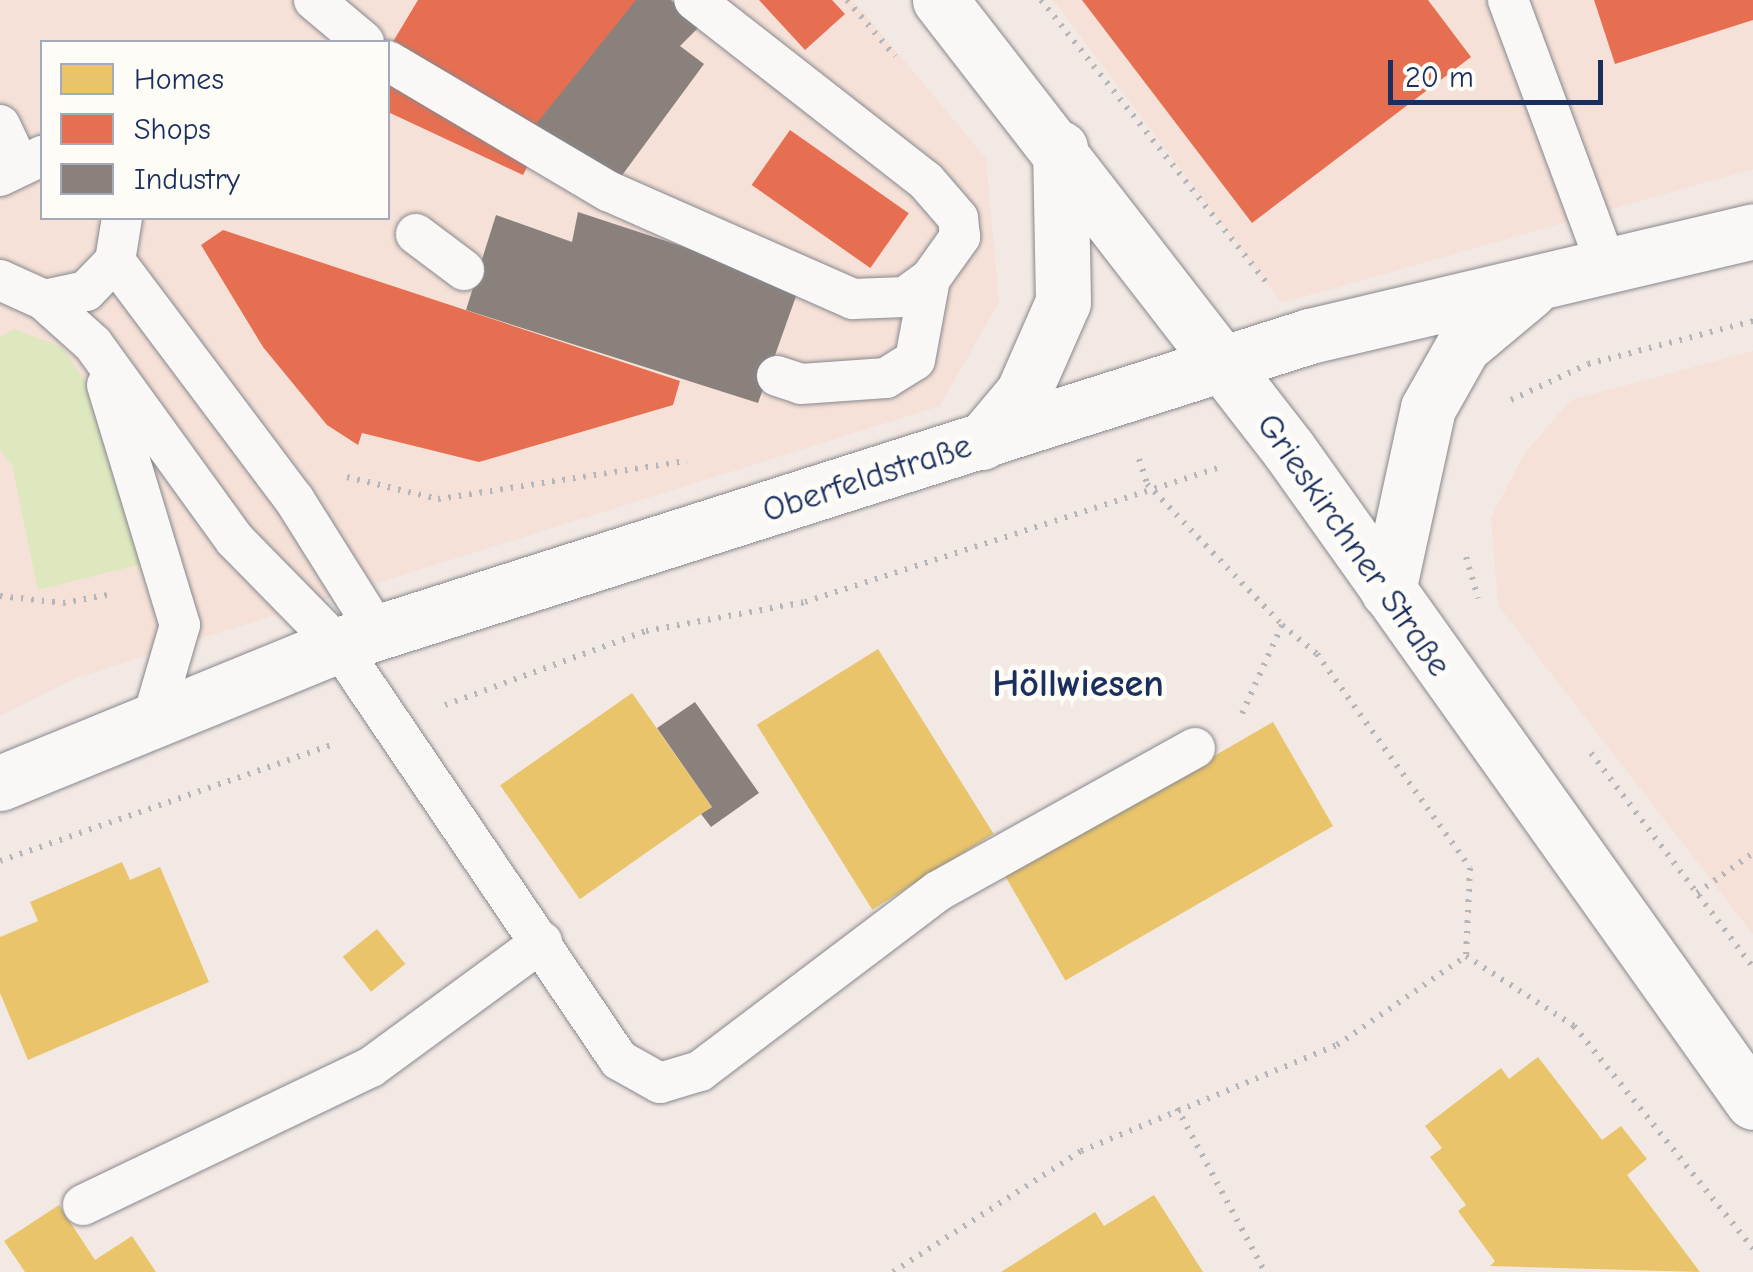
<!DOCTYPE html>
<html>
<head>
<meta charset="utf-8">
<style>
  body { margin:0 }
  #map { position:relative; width:1753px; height:1272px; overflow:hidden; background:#f3e9e4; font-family:"Comic Neue",sans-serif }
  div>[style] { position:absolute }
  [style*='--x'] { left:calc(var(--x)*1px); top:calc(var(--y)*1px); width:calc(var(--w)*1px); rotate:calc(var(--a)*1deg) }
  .built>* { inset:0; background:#f5e1d7 }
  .green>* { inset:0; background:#dee8be }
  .homes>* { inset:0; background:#e9c46a; transform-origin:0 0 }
  .shops>* { inset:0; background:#e76f51; transform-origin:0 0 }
  .industry>* { inset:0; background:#8a817c }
  .path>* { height:6px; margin-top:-3px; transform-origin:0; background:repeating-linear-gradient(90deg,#b5b6ba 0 2.5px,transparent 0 10.5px) }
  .roads { filter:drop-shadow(0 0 2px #88888e) drop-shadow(0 0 2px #88888e) }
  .lane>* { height:40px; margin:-20px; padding:0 20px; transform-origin:20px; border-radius:20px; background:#faf8f6 }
  .secondary>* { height:55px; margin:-27.5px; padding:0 27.5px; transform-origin:27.5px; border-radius:27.5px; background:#faf8f6 }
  span { translate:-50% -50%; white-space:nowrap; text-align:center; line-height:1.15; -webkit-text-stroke:10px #fdfcf7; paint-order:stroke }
  .street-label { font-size:35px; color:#1b2f5e }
  .neighbourhood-label { font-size:38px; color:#1b2f5e; font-weight:700 }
  .legend { position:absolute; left:40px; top:40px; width:350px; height:180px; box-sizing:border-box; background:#fdfcf7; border:2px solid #a3aaba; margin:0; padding:12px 18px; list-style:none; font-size:30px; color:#1b2f5e }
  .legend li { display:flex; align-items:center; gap:20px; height:50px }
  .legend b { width:50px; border:2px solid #a3aaba }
  .scale { position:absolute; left:1388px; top:60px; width:215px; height:45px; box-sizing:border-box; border:5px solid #1b2f5e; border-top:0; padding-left:12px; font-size:30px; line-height:35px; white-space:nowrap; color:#1b2f5e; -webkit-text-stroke:8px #fdfcf7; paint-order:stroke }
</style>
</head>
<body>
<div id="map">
  <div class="built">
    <div style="clip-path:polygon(evenodd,0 0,853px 0,986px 158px,999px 302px,940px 406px,76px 678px,0 716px,0 0,42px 42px,388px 42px,388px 218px,42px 218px,42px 42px)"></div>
    <div style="clip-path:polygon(1053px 0,1753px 0,1753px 169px,1282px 303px)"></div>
    <div style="clip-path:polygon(1753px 351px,1753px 934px,1498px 605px,1491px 517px,1525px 453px,1571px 400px)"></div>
  </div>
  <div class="green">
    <div style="clip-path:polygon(14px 329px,62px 347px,87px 384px,146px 563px,38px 590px,12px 465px,0 449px,0 337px)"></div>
  </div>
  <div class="homes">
    <div style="left:878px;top:649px;width:218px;height:143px;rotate:58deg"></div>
    <div style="left:632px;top:693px;width:139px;height:161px;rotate:55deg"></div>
    <div style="left:1273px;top:722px;width:120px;height:309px;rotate:60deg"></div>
    <div style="clip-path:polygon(122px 862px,130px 880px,160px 867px,209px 982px,28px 1060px,0 993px,0 937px,38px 921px,30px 902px)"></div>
    <div style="left:377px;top:929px;width:45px;height:44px;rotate:51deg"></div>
    <div style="clip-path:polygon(1538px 1057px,1602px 1140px,1621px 1126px,1647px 1159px,1627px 1175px,1700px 1272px,1490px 1266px,1495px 1261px,1458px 1211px,1466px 1205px,1430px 1157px,1442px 1148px,1425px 1126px,1501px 1068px,1509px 1079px)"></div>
    <div style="clip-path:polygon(1154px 1195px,1203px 1272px,1001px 1272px,1095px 1212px,1104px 1226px)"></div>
    <div style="clip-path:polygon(59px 1205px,95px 1260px,132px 1236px,156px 1272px,25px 1272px,4px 1241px)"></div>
  </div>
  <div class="shops">
    <div style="clip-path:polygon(418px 0,639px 0,644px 5px,552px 119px,523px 175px,388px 112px,388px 50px)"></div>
    <div style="clip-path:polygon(759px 0,832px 0,845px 14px,805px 50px)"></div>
    <div style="clip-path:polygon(1082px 0,1428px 0,1471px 57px,1252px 223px)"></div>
    <div style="clip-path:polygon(1594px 0,1753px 0,1753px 20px,1615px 64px)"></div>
    <div style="left:790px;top:130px;width:145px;height:67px;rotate:35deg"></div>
    <div style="clip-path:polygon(223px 230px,680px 381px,673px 405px,479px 462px,362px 433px,358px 445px,327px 425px,263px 347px,201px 245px)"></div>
  </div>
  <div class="industry">
    <div style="clip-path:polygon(636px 0,671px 0,699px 27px,680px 46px,704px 64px,620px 178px,528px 134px)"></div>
    <div style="clip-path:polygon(578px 212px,800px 285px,758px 403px,466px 310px,496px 215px,572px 242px)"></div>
    <div style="clip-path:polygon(695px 702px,759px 793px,711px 827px,701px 814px,712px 807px,657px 728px)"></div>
  </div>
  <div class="path">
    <div style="--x:847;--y:0;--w:74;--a:49.4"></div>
    <div style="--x:1041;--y:0;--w:364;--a:51.4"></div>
    <div style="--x:1511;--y:400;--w:85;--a:-25.1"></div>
    <div style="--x:1588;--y:364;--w:171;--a:-14.6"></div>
    <div style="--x:1139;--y:459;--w:26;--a:72"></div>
    <div style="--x:1147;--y:484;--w:195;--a:46.2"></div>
    <div style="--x:1282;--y:625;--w:100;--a:114.3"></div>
    <div style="--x:347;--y:477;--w:94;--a:13.6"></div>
    <div style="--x:438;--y:499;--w:252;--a:-8.7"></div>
    <div style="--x:1466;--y:557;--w:43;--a:73.7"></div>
    <div style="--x:0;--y:596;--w:63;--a:6.3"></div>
    <div style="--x:63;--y:603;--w:51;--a:-10.2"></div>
    <div style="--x:1282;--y:625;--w:45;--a:39.6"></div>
    <div style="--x:1317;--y:654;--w:263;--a:54.4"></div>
    <div style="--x:1470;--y:868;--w:88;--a:92.6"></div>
    <div style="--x:445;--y:705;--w:214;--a:-20.2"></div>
    <div style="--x:646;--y:631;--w:162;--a:-10.3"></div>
    <div style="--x:805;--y:602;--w:436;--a:-18"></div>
    <div style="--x:1591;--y:753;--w:268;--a:52.9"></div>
    <div style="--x:0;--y:861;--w:354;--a:-19.3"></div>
    <div style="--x:1697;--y:893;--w:69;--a:-35.5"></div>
    <div style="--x:1177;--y:1108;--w:186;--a:61.8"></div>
    <div style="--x:893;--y:1272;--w:224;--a:-32.8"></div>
    <div style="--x:1081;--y:1151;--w:277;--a:-22.5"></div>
    <div style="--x:1337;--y:1045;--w:157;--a:-34.6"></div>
    <div style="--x:1466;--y:956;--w:129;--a:32.9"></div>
    <div style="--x:1574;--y:1026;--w:286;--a:51.2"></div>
  </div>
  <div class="roads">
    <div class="lane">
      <div style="--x:314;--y:0;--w:65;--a:40"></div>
      <div style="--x:1508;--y:0;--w:284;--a:69.6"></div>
      <div style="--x:388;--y:61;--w:256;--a:30.6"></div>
      <div style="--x:608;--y:191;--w:268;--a:23.8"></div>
      <div style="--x:853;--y:299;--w:52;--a:-2.2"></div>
      <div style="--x:905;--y:297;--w:31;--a:-36"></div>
      <div style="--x:930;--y:279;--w:52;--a:-54.5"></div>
      <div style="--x:960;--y:237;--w:19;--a:-96"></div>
      <div style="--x:958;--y:218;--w:49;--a:-130.9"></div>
      <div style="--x:926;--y:181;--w:294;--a:-142"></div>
      <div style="--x:0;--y:125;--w:42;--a:64.7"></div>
      <div style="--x:0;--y:176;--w:47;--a:-25.5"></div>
      <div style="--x:416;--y:234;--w:60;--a:36.9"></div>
      <div style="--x:115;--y:261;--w:298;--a:53.1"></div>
      <div style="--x:294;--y:499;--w:158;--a:57.9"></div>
      <div style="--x:0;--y:280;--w:48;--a:24.4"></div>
      <div style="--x:44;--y:300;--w:43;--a:-12.1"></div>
      <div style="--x:86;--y:291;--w:42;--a:-46"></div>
      <div style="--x:115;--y:261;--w:44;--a:-80.8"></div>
      <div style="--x:44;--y:300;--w:66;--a:41.9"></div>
      <div style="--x:93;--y:344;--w:242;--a:54.1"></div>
      <div style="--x:235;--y:540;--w:147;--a:45.6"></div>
      <div style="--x:338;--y:645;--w:501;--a:55.9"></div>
      <div style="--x:619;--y:1060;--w:47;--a:29.3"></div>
      <div style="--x:660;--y:1083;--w:42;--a:-16.7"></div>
      <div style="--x:700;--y:1071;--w:298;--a:-37.1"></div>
      <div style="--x:938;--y:891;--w:294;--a:-29.1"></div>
      <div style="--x:777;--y:376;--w:25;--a:18"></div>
      <div style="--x:801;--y:384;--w:85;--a:-4"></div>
      <div style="--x:886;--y:378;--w:34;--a:-32"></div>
      <div style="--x:915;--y:360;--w:82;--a:-79.5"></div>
      <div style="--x:107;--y:385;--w:251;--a:73.1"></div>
      <div style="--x:180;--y:625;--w:100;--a:106.3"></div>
      <div style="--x:83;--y:1205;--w:319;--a:-25.6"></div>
      <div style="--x:371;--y:1067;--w:212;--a:-36.2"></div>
    </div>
    <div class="secondary">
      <div style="--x:940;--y:0;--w:569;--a:52.2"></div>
      <div style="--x:1289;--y:450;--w:800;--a:54.56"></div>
      <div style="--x:982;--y:442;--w:64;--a:-50.1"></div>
      <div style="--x:1023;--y:393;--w:99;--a:-66.3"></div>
      <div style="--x:1063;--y:302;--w:154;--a:-91.1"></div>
      <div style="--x:1388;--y:591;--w:187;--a:-77.7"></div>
      <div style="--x:1428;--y:408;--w:71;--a:-60.6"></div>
      <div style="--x:1463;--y:346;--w:86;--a:-39.8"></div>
      <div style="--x:0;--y:783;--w:365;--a:-22.2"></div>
      <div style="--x:338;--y:645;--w:1020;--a:-17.64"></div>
      <div style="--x:1310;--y:336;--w:455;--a:-13.3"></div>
    </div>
  </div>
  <div class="street-label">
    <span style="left:867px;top:478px;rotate:-18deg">Oberfeldstraße</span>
    <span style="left:1354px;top:545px;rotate:55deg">Grieskirchner Straße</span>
  </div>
  <div class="neighbourhood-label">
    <span style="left:1078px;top:685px">Höllwiesen</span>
  </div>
  <ul class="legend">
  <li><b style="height:28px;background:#e9c46a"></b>Homes</li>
  <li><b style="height:28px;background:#e76f51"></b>Shops</li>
  <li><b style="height:28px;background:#8a817c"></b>Industry</li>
  </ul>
  <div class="scale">20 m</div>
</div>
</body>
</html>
